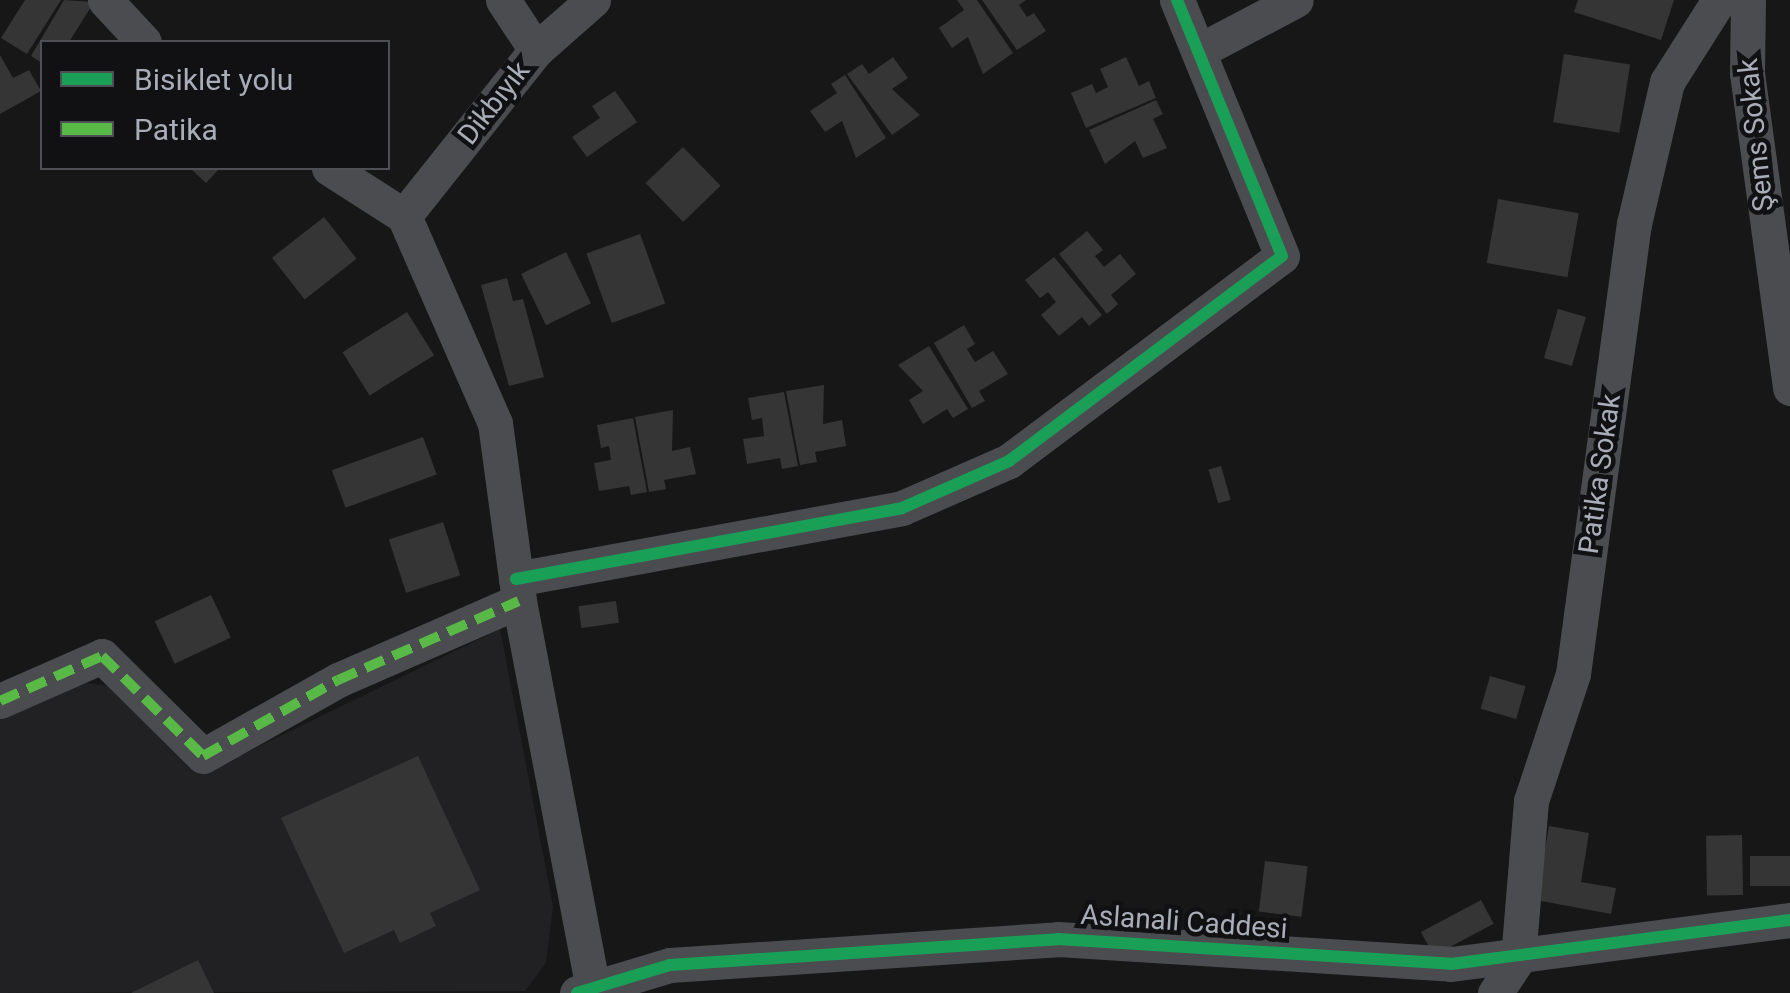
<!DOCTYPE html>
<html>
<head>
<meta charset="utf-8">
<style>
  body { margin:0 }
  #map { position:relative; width:1790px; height:993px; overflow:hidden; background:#171717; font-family:Roboto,sans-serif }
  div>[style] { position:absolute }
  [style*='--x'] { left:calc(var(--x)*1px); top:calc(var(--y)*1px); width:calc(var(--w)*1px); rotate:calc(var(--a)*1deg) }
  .built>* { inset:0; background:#212123 }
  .building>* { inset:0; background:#353536; transform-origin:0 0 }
  .minor>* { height:35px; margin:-17.5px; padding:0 17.5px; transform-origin:17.5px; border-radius:17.5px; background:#4b4c50 }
  .quiet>* { height:10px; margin-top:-5px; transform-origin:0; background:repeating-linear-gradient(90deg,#58b947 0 20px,transparent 0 30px) }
  .cycleway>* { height:12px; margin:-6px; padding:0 6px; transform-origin:6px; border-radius:6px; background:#1a9f57 }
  span { translate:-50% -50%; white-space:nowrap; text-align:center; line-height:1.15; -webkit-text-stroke:9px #111113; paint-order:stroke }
  .street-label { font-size:28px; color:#a8adb8 }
  .legend { position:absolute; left:40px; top:40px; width:350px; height:130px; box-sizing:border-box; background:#111113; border:2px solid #4d4f55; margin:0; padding:12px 18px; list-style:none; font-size:30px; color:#a8adb8 }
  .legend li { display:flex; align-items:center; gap:20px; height:50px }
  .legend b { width:50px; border:2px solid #4d4f55 }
</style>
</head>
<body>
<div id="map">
  <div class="built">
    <div style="clip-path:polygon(500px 629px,553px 906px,546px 963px,525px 991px,0 993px,0 713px,66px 680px,123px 688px,200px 775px)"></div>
  </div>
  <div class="building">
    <div style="clip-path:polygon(25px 0,61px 0,27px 54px,1px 38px)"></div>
    <div style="clip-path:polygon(64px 0,94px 2px,69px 42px,42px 42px,42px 63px,31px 56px)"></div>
    <div style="clip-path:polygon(957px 0,977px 0,1013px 53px,983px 74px,968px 37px,952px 48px,939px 28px,964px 10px)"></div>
    <div style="clip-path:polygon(982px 0,1026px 0,1019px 5px,1027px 17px,1034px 13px,1046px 31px,1017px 50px)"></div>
    <div style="clip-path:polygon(1578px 0,1674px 0,1661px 40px,1574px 12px)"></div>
    <div style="left:1564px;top:54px;width:67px;height:69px;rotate:9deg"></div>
    <div style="clip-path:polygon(0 55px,13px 78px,29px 70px,41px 91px,0 114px)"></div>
    <div style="clip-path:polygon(893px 57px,908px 78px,892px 89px,920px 115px,892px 135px,847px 74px,862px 64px,869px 74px)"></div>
    <div style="clip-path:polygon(1126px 57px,1139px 86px,1149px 81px,1156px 98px,1086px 128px,1071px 93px,1092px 84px,1096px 93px,1108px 87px,1100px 69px)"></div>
    <div style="clip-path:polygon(845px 75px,886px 138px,856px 158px,842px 121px,825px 132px,810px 111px,837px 93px,831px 84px)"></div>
    <div style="clip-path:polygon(615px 91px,637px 122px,587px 157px,572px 137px,600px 118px,592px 106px)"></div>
    <div style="clip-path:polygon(1156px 100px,1163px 114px,1153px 119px,1167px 148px,1143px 158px,1135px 141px,1105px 164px,1089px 130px)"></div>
    <div style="left:683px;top:147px;width:54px;height:52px;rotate:46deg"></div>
    <div style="clip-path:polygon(190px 168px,220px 168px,206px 183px)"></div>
    <div style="left:1498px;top:199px;width:82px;height:65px;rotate:10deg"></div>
    <div style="left:324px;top:217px;width:53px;height:66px;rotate:52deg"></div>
    <div style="clip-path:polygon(1087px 231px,1103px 250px,1095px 256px,1104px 267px,1120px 254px,1136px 274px,1111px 295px,1118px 304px,1107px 314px,1059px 254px)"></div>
    <div style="left:640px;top:234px;width:74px;height:57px;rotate:70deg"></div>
    <div style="left:566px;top:252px;width:57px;height:50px;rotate:64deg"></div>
    <div style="clip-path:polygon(1054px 257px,1102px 315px,1089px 326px,1082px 317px,1059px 336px,1041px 315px,1056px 302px,1048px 292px,1040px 298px,1025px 280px)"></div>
    <div style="clip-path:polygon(507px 278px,513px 301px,523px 299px,544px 377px,509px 386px,481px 285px)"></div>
    <div style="left:1558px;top:309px;width:29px;height:51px;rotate:16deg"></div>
    <div style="left:407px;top:312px;width:51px;height:76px;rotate:58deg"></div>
    <div style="clip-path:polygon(964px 325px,975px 344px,967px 349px,975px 362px,993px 351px,1008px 374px,979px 391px,985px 401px,972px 408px,934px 343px)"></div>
    <div style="clip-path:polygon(929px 346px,968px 409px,953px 418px,947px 409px,923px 424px,909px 400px,923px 391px,898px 365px)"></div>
    <div style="clip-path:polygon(824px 385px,823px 424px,842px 420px,846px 446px,815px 452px,817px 462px,800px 465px,786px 391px)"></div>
    <div style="clip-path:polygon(784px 392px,798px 466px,782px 469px,780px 458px,747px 464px,743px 439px,764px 436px,762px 418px,752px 420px,748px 398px)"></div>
    <div style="clip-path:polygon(673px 410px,672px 451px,690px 447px,696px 474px,664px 480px,666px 489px,649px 492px,635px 417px)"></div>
    <div style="clip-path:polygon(633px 418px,647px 492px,631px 495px,629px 486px,599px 491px,594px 463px,611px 460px,609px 446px,601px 448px,597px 425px)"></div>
    <div style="left:423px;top:437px;width:40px;height:97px;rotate:70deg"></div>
    <div style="left:1221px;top:466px;width:35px;height:13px;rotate:74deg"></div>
    <div style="left:443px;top:522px;width:56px;height:57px;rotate:72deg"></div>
    <div style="left:211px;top:595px;width:47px;height:62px;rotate:65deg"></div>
    <div style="left:616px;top:601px;width:22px;height:38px;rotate:82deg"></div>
    <div style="left:1490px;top:676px;width:37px;height:34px;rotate:16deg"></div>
    <div style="clip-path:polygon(418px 756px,480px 890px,430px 913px,436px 926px,400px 943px,394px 930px,344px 953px,281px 818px)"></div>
    <div style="clip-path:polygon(1549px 826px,1589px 833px,1581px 882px,1616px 888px,1611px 914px,1536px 900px)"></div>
    <div style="left:1742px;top:835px;width:60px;height:36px;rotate:89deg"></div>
    <div style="left:1790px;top:856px;width:30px;height:40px;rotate:90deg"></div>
    <div style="left:1265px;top:861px;width:43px;height:51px;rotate:7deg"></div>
    <div style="left:1481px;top:900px;width:27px;height:68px;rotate:62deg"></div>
    <div style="clip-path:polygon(198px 960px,214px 993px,131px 993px)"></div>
  </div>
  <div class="minor">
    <div style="--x:105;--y:0;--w:57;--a:47.1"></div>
    <div style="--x:503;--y:0;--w:60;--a:56.6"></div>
    <div style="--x:1748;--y:0;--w:73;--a:90.8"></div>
    <div style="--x:1747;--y:73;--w:318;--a:82.2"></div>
    <div style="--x:1201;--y:50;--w:107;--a:-27.8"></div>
    <div style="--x:329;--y:168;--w:89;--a:32.6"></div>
    <div style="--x:404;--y:216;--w:226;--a:66.3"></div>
    <div style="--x:495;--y:423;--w:180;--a:82.3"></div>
    <div style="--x:519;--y:601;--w:391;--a:79.2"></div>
    <div style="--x:404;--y:216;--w:212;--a:-51.5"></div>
    <div style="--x:536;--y:50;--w:76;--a:-41.3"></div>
    <div style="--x:516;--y:579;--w:392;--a:-10.4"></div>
    <div style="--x:902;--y:508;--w:117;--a:-23.7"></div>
    <div style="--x:1009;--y:461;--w:341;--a:-36.9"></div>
    <div style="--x:1282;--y:256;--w:277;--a:-112.3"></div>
    <div style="--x:0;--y:701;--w:111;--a:-23.8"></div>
    <div style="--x:102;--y:656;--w:142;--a:44.7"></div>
    <div style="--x:203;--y:756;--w:155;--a:-29.4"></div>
    <div style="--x:338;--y:680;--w:197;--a:-23.6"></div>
    <div style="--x:577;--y:993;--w:97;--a:-16.8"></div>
    <div style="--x:670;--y:965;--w:389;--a:-3.8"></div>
    <div style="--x:1058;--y:939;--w:394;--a:3.6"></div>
    <div style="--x:1451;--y:964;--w:342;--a:-7.4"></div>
    <div style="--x:1495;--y:993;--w:41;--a:-55.9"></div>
    <div style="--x:1518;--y:959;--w:159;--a:-85.3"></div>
    <div style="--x:1531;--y:801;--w:134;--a:-71.7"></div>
    <div style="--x:1573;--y:674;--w:454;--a:-82.3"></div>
    <div style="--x:1634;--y:224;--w:146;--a:-76.9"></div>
    <div style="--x:1667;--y:82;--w:97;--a:-57.6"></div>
  </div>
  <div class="quiet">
    <div style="--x:0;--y:701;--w:111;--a:-23.8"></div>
    <div style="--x:102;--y:656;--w:142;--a:44.7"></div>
    <div style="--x:203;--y:756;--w:155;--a:-29.4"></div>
    <div style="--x:338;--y:680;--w:197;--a:-23.6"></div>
  </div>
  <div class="cycleway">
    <div style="--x:516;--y:579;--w:392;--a:-10.4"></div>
    <div style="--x:902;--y:508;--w:117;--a:-23.7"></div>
    <div style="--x:1009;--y:461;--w:341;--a:-36.9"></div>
    <div style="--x:1282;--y:256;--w:277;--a:-112.3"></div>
    <div style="--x:577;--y:993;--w:97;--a:-16.8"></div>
    <div style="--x:670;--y:965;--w:389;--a:-3.8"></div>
    <div style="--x:1058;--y:939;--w:394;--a:3.6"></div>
    <div style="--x:1451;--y:964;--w:342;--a:-7.4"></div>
  </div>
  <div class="street-label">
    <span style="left:494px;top:103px;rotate:-52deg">Dikbıyık</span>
    <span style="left:1756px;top:135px;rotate:-96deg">Şems Sokak</span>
    <span style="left:1600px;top:474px;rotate:-82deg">Patika Sokak</span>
    <span style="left:1184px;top:922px;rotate:4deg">Aslanali Caddesi</span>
  </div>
  <ul class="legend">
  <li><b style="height:12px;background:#1a9f57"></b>Bisiklet yolu</li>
  <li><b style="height:12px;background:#58b947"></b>Patika</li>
  </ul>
</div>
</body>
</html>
